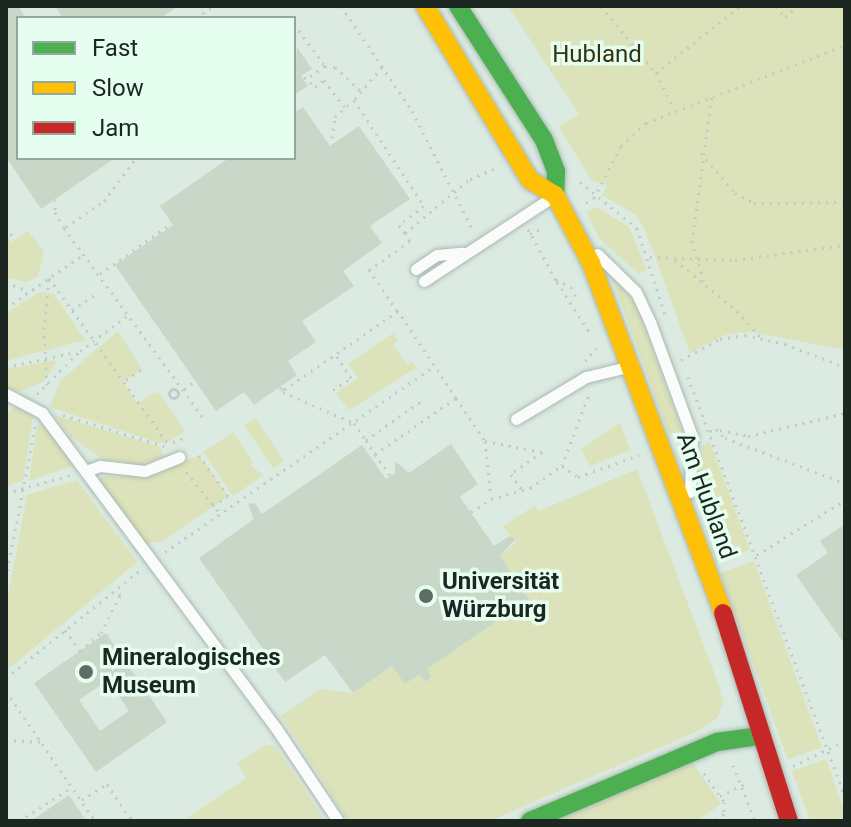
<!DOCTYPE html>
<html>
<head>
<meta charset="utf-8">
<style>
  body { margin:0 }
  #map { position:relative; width:851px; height:827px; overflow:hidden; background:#dbebe2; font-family:Roboto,sans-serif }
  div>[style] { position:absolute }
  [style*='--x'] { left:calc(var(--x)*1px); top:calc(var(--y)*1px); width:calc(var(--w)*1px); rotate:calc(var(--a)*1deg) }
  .green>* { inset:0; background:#dce2b9; transform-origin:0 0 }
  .building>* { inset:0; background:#c8d7c7 }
  .path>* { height:3px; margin-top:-1.5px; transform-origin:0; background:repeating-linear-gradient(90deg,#c4cbc7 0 2px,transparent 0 8px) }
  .path>.ring { margin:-1.5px; padding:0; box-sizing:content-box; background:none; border:3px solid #c4cbc7; border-radius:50% }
  .roads { filter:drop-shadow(0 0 2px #abb8b1) drop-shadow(0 0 2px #abb8b1) }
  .lane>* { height:11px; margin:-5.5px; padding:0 5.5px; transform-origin:5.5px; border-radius:5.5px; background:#fafcfb }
  .fast>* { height:18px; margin:-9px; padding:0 9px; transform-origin:9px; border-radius:9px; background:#4caf50 }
  .slow>* { height:18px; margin:-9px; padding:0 9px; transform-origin:9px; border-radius:9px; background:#ffc107 }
  .jam>* { height:18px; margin:-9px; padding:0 9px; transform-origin:9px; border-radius:9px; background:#c62828 }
  .path-bridge>* { height:3px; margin-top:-1.5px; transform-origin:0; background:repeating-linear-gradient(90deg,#c4cbc7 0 2px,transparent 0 8px) }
  .dots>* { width:22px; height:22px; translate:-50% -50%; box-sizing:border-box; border:4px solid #e5fef0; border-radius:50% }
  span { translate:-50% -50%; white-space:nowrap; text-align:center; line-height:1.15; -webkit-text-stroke:7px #e5fef0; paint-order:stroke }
  .park-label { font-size:24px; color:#343210 }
  .street-label { font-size:24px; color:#1c2721 }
  .poi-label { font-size:24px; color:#1c2721; font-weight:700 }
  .left { translate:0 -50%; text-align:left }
  .frame { position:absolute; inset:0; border:8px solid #1c2721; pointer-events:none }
  .legend { position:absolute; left:16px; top:16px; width:280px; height:144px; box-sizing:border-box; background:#e5fef0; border:2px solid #95a89d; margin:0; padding:10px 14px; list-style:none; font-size:24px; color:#1c2721 }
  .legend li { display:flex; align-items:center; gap:16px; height:40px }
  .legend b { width:40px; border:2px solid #95a89d }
</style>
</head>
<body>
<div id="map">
  <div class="green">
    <div style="clip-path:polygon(508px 6px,845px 6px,845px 350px,751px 332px,728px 334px,690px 353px,646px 232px,637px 216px,603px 195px,607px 185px,592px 181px,559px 127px,579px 114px)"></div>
    <div style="clip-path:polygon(597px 207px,629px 227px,647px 270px,638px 274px,600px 239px,586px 212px)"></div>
    <div style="clip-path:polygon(28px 231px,44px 252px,38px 277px,26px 282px,6px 278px,6px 235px,11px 242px)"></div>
    <div style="clip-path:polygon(611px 275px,636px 304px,682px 431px,669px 435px)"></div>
    <div style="clip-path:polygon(40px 292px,54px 294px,85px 340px,6px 361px,6px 313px)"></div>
    <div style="clip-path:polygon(118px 331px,142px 369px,123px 382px,137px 403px,158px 391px,185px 431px,170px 441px,159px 443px,50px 407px,60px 381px)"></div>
    <div style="clip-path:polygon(393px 333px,398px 340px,393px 344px,407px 365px,413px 362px,416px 368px,349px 410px,336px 393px,358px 378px,348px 364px)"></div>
    <div style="clip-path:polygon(58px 360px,44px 381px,20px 392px,6px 388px,6px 369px)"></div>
    <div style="clip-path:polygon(17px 407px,33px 417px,23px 480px,6px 487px,6px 413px)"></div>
    <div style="clip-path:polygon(55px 415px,161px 447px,162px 457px,143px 465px,102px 459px,70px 436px)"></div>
    <div style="left:255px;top:418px;width:52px;height:13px;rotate:56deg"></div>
    <div style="clip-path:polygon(620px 423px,630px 450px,590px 466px,581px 449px)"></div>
    <div style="clip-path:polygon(42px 424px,75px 465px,29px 481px,37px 426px)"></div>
    <div style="clip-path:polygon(233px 432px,253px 462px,250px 465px,263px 475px,233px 496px,203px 452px)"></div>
    <div style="clip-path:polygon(710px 442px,750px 550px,716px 562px,699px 506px,701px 446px)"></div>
    <div style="clip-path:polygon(199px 455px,228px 496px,163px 541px,146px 544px,100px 484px,101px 477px,155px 475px)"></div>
    <div style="clip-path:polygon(637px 469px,719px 686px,723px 703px,718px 717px,698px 731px,489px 821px,348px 821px,281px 716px,320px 689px,353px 693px,392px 666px,405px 684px,419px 675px,430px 681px,427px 669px,529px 599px,500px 555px,516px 543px,503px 526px,534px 506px,539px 511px)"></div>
    <div style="clip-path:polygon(77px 480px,137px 562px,6px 671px,6px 606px,27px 495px)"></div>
    <div style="left:754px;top:561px;width:198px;height:36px;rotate:70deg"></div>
    <div style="clip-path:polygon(267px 744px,276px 747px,325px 821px,183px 821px,246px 778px,237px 763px)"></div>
    <div style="clip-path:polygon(826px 759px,845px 813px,845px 821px,810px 821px,792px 771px)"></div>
    <div style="clip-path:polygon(693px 763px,721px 804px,697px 821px,556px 821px)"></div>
  </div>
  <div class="building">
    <div style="clip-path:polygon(6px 6px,18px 6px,26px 18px,18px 18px,18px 158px,115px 158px,41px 209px,6px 157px)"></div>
    <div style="clip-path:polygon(55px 6px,178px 6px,161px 18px,57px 18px,61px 15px)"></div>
    <div style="clip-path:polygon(297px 47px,312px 69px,301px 76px,308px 86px,294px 95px)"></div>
    <div style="clip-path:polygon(303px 107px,330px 146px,359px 126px,410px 199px,370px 226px,382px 243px,343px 271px,354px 286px,302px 321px,316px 342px,288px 361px,297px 375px,254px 405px,244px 392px,216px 411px,115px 265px,173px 225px,160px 206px,229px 158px,294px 158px,294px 113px)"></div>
    <div style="clip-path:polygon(451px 444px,478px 484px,460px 497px,494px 546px,510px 536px,515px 540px,500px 555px,529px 599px,427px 669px,431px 677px,427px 682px,419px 675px,405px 684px,392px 666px,353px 693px,325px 655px,285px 682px,268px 658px,253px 663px,263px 649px,199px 558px,254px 519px,248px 504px,255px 503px,262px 514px,362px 445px,386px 479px,395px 473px,395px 461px,409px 473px)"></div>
    <div style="clip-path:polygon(845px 524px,845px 645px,796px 575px,828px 553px,820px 541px)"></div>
    <div style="clip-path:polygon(evenodd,106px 633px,167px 722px,96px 772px,34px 683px,106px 633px,108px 680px,129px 711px,100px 731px,79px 700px,108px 680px)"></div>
    <div style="clip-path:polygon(69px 795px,86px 821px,31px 821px)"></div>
  </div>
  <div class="path">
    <div style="--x:341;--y:6;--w:127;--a:55.9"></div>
    <div style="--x:412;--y:111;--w:134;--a:62.9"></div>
    <div style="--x:601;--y:6;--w:87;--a:50.6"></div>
    <div style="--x:656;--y:73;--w:107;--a:-38.6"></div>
    <div style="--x:776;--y:6;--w:14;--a:51"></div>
    <div style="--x:785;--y:17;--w:17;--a:-40"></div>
    <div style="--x:196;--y:18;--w:21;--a:-35"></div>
    <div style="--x:284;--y:18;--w:6;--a:0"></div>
    <div style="--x:294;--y:24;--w:52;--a:53.6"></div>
    <div style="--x:325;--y:66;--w:19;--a:145"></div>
    <div style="--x:325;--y:66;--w:10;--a:6"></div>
    <div style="--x:335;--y:67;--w:34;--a:43"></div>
    <div style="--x:382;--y:67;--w:43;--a:130.3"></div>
    <div style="--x:354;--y:100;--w:127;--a:56.6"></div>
    <div style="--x:424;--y:206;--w:31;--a:143"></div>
    <div style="--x:399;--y:225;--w:10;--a:53"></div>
    <div style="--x:656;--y:73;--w:40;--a:63.4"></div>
    <div style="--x:304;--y:77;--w:15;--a:42"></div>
    <div style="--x:315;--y:87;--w:11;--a:-38"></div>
    <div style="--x:324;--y:80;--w:34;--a:53"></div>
    <div style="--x:332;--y:138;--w:21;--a:-82"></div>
    <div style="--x:335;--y:117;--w:25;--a:-42"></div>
    <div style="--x:701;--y:153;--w:52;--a:49.6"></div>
    <div style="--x:735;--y:193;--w:21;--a:28"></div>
    <div style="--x:754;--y:203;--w:91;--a:-0.6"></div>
    <div style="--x:6;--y:162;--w:3;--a:-45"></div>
    <div style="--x:580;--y:182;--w:73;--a:38.9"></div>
    <div style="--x:637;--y:228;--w:95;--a:72.1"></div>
    <div style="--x:55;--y:200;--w:12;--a:90"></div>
    <div style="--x:55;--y:212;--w:18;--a:61"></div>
    <div style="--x:64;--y:228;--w:238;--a:53.7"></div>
    <div style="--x:586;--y:203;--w:9;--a:-32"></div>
    <div style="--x:594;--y:198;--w:59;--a:-62.6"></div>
    <div style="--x:621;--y:146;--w:34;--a:-43"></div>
    <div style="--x:646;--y:123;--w:214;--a:-21.4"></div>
    <div style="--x:6;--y:227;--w:11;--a:56"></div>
    <div style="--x:66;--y:227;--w:46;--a:-34.4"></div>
    <div style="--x:104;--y:201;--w:54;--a:-53.3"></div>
    <div style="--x:528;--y:229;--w:58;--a:61.2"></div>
    <div style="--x:556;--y:280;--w:17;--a:25"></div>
    <div style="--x:571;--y:287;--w:13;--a:63"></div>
    <div style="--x:530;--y:234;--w:16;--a:-27"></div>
    <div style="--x:650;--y:257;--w:85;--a:2"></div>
    <div style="--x:735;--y:260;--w:111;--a:-7.8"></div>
    <div style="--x:675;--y:260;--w:80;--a:39.4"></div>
    <div style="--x:737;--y:311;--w:36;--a:48"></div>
    <div style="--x:100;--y:274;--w:85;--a:-35.4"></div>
    <div style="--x:49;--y:278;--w:206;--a:54.3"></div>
    <div style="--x:704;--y:281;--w:41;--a:-107.1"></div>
    <div style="--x:692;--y:242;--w:149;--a:-82.3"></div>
    <div style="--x:6;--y:282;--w:24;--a:22"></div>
    <div style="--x:557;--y:282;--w:64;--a:57.1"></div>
    <div style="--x:6;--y:308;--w:95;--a:-34.7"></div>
    <div style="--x:72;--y:310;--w:27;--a:-34"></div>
    <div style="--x:397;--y:311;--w:50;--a:-124.3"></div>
    <div style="--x:369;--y:270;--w:50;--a:-35.3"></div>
    <div style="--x:410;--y:241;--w:9;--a:-122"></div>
    <div style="--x:405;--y:233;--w:85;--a:-39.7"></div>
    <div style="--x:470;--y:179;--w:26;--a:-23"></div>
    <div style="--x:681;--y:360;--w:44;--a:-28.3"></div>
    <div style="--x:720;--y:339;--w:25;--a:-9"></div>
    <div style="--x:745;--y:335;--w:41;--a:12.7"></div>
    <div style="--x:785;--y:344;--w:64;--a:21"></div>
    <div style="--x:585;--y:361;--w:20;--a:-49"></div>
    <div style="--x:6;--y:367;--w:72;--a:-12.1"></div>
    <div style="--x:688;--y:377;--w:448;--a:69.5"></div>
    <div style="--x:126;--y:380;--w:19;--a:-35"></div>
    <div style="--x:47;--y:385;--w:56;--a:-93.1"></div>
    <div style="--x:44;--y:329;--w:51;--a:-84.4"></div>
    <div class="ring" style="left:169.5px;top:389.5px;width:6px;height:6px"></div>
    <div style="--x:333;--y:390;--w:22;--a:-34"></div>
    <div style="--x:351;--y:378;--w:27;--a:-123"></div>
    <div style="--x:37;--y:394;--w:61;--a:-45"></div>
    <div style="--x:80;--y:351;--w:64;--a:-36.7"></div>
    <div style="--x:456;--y:398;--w:52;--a:56"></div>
    <div style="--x:485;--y:441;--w:58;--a:10.9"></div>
    <div style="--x:542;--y:452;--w:38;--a:145"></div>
    <div style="--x:511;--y:474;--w:19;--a:55"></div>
    <div style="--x:63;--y:415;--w:109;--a:17.1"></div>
    <div style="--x:720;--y:430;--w:29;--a:12"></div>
    <div style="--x:748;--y:436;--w:100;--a:-13.3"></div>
    <div style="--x:710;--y:431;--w:6;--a:-18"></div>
    <div style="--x:716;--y:429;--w:13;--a:45"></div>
    <div style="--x:725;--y:438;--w:128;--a:20.6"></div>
    <div style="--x:366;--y:440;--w:17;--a:57"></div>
    <div style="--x:375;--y:454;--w:98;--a:-34.7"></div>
    <div style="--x:456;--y:398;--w:105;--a:-123.7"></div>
    <div style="--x:398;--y:311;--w:139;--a:145.3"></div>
    <div style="--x:284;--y:390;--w:5;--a:-143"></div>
    <div style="--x:280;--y:387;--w:6;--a:59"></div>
    <div style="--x:283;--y:392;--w:77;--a:23.6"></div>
    <div style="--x:354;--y:423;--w:21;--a:55"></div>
    <div style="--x:366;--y:440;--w:70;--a:-35.1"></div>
    <div style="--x:485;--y:441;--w:56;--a:83.9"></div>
    <div style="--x:173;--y:442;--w:14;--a:-21"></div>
    <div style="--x:375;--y:454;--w:27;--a:54"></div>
    <div style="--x:199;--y:455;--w:50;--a:54.7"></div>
    <div style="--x:228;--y:496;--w:19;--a:148"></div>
    <div style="--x:562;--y:466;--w:19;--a:35"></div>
    <div style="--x:578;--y:477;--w:65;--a:-19.8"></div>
    <div style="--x:186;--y:472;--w:52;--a:50.5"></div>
    <div style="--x:6;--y:493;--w:67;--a:-15.5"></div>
    <div style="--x:471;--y:512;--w:24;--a:-33"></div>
    <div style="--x:491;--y:499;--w:41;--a:-15.8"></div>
    <div style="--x:530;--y:488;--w:39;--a:-35"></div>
    <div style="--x:562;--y:466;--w:80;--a:-69.5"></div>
    <div style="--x:165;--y:552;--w:328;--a:-34.6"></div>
    <div style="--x:757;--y:555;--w:104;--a:-32"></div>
    <div style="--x:6;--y:578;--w:154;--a:-79.1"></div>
    <div style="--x:65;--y:630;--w:26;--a:54"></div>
    <div style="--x:80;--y:651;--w:28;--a:-41"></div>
    <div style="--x:101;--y:633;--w:42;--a:-63.4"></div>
    <div style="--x:120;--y:595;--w:6;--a:-108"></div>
    <div style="--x:6;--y:678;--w:171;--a:-38.8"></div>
    <div style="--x:6;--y:691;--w:158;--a:55.6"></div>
    <div style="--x:6;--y:740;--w:35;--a:3"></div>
    <div style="--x:733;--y:765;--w:60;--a:68.6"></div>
    <div style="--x:793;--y:766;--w:58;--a:-25.7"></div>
    <div style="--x:704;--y:773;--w:35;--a:55"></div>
    <div style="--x:724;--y:802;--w:12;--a:90"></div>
    <div style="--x:724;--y:814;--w:12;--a:145"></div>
    <div style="--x:720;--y:796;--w:32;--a:-26"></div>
    <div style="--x:82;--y:800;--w:30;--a:-33"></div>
    <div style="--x:107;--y:784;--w:41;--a:55.9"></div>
    <div style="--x:130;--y:818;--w:6;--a:-31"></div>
    <div style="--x:19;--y:821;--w:63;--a:-32.7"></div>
  </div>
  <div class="roads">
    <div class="lane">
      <div style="--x:597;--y:254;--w:54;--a:44.3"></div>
      <div style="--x:636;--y:292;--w:33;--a:65"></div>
      <div style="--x:650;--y:322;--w:121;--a:69.8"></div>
      <div style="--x:692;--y:436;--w:56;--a:92"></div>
      <div style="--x:416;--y:269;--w:25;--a:-34"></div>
      <div style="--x:437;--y:255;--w:25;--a:-5"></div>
      <div style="--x:424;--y:281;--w:152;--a:-33.2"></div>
      <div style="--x:6;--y:394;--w:41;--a:27.8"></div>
      <div style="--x:42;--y:413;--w:392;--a:53.4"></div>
      <div style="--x:276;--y:728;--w:112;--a:56.3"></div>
      <div style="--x:516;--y:419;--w:82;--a:-31"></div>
      <div style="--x:586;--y:377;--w:46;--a:-13.7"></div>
      <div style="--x:86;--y:471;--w:15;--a:-20"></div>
      <div style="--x:100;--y:466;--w:45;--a:6.3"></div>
      <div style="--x:145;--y:471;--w:37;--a:-22"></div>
    </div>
    <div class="fast">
      <div style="--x:458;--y:6;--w:159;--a:57.3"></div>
      <div style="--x:544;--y:140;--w:34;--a:69"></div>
      <div style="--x:556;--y:172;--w:23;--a:92"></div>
      <div style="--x:530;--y:821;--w:203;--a:-22.9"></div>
      <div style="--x:717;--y:742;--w:42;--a:-8.1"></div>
    </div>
    <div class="slow">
      <div style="--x:425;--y:6;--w:203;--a:58.9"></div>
      <div style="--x:530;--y:180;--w:29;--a:31"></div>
      <div style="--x:555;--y:195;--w:77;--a:62.1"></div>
      <div style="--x:591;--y:263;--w:374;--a:69.3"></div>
    </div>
    <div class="jam">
      <div style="--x:723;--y:613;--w:218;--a:72.4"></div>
    </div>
  </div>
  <div class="path-bridge">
    <div style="--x:178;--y:394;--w:21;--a:-37"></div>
  </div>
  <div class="dots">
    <div style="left:426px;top:596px;background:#5f6c65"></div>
    <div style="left:86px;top:672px;background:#5f6c65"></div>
  </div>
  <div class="park-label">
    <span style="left:597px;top:55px">Hubland</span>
  </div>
  <div class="street-label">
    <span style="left:706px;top:496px;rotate:70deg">Am Hubland</span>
  </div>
  <div class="poi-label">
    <span class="left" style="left:442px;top:596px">Universität<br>Würzburg</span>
    <span class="left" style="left:102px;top:672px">Mineralogisches<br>Museum</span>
  </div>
  <div class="frame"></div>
  <ul class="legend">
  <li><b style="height:10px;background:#4caf50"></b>Fast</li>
  <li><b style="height:10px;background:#ffc107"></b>Slow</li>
  <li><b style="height:10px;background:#c62828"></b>Jam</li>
  </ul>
</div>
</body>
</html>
